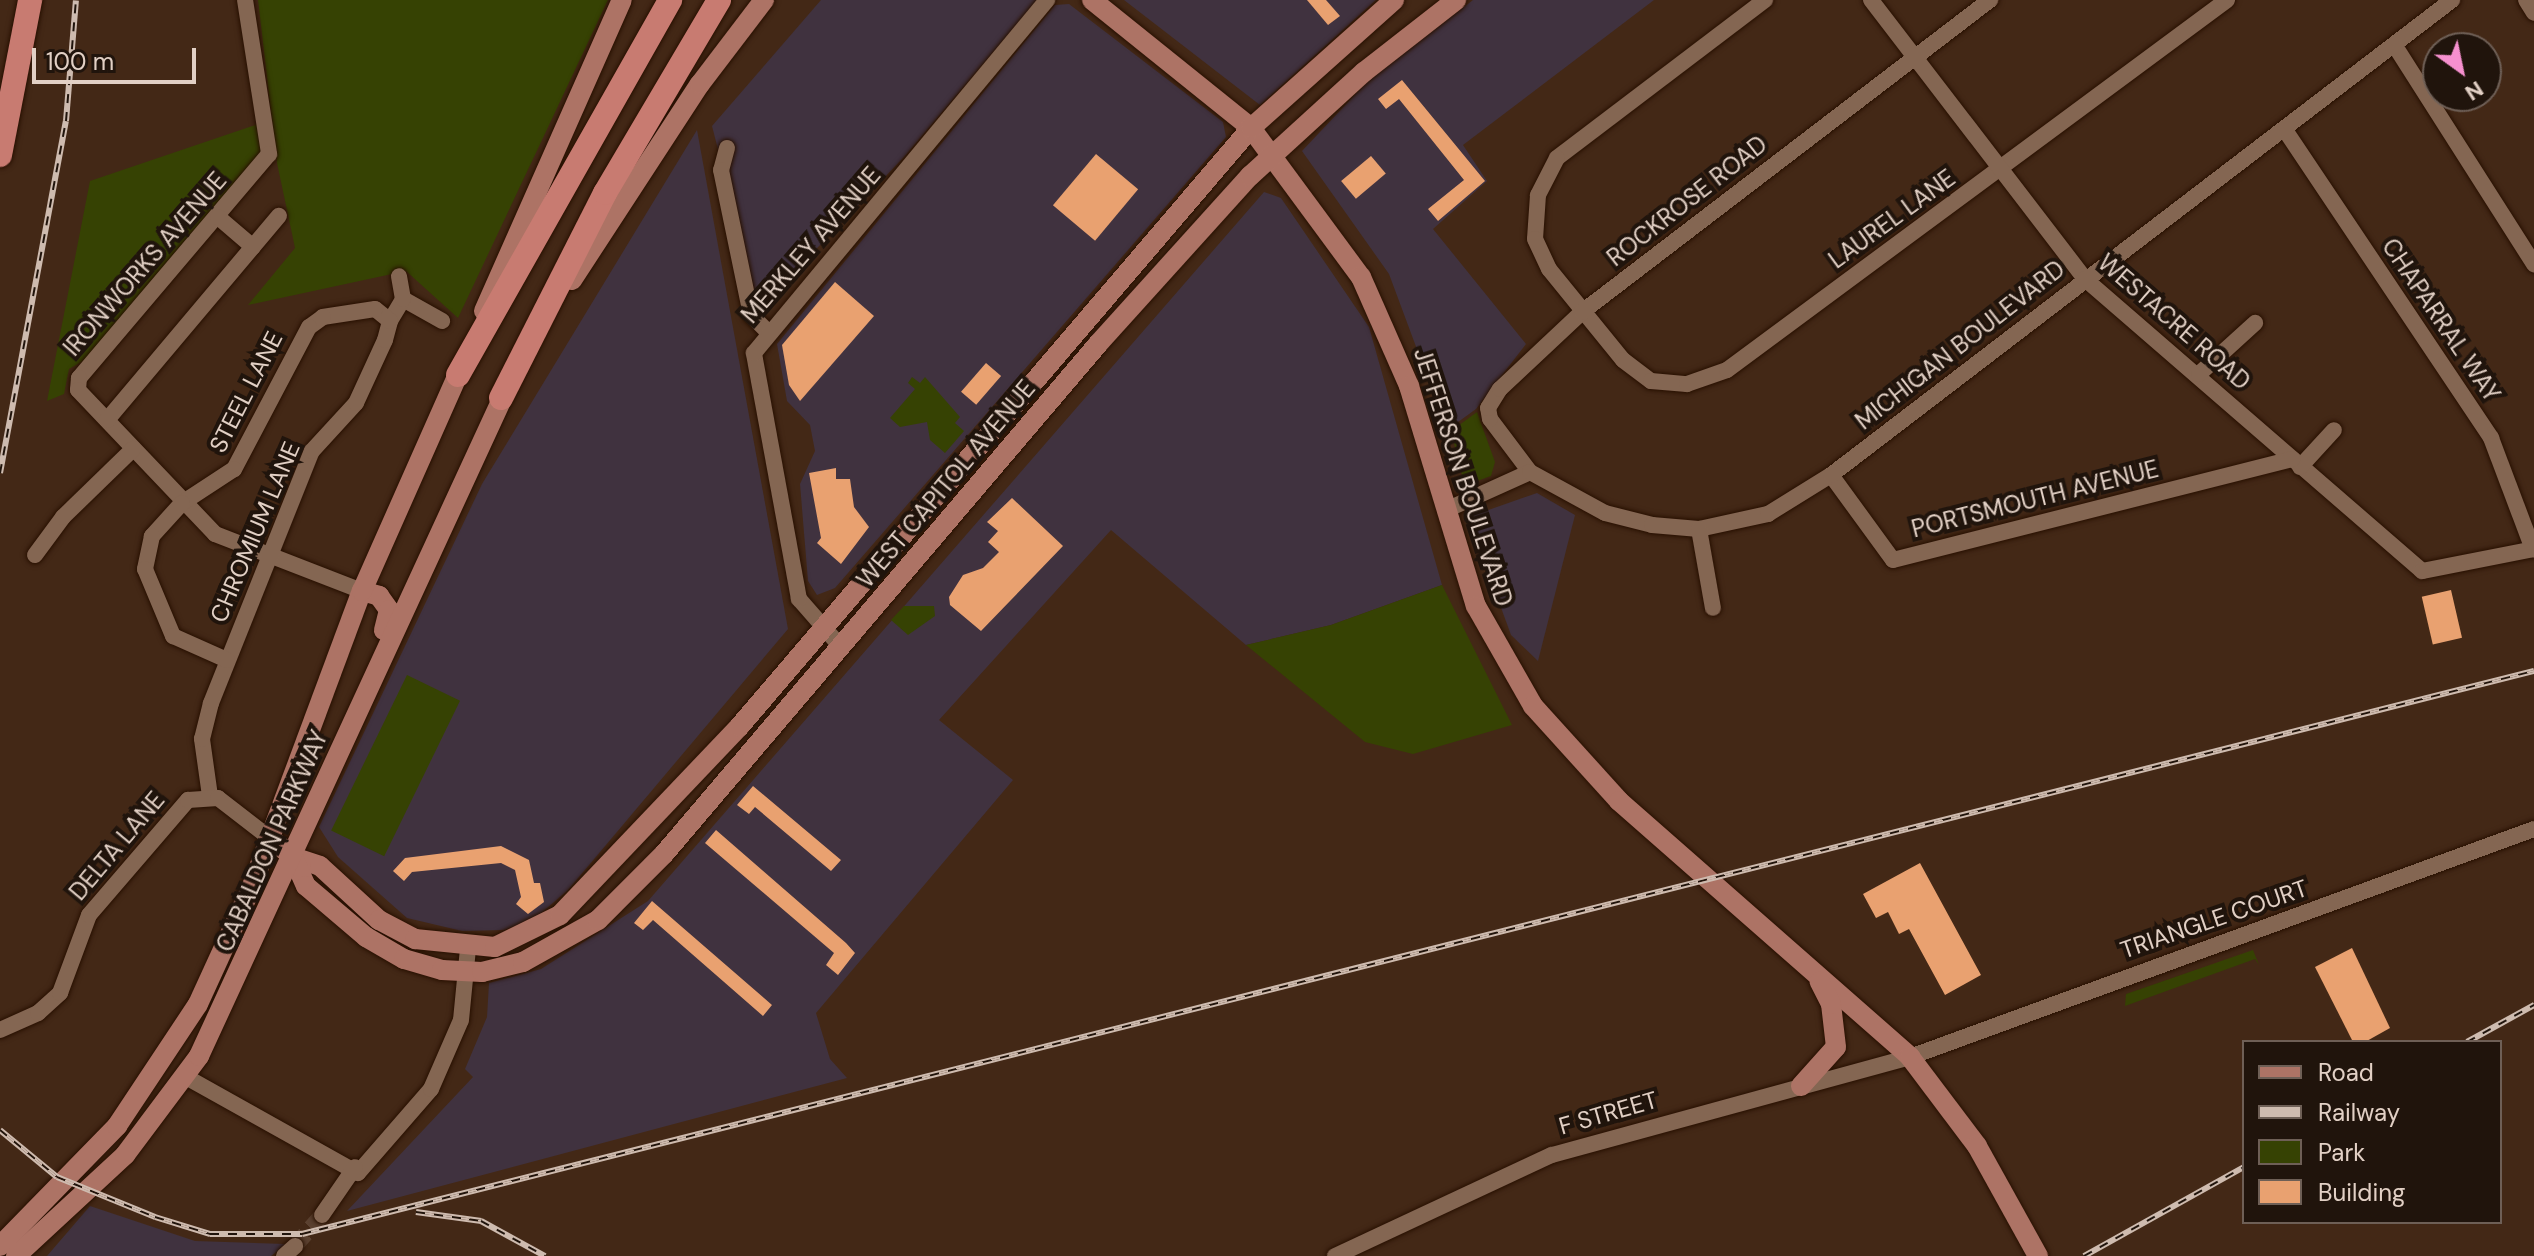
<!DOCTYPE html>
<html>
<head>
<meta charset="utf-8">
<style>
  body { margin:0 }
  #map { position:relative; width:2534px; height:1256px; overflow:hidden; background:#432816; font-family:"DM Sans",sans-serif }
  div>[style] { position:absolute }
  [style*='--x'] { left:calc(var(--x)*1px); top:calc(var(--y)*1px); width:calc(var(--w)*1px); rotate:calc(var(--a)*1deg) }
  .commercial>* { inset:0; background:#40323f }
  .green>* { inset:0; background:#364203; transform-origin:0 0 }
  .building>* { inset:0; background:#e9a170; transform-origin:0 0 }
  .minor-tunnel>* { height:16px; margin-top:-8px; transform-origin:0; background:repeating-linear-gradient(90deg,#5b4130 0 16px,transparent 0 24px) }
  .roads { filter:drop-shadow(0 0 2px #281001) drop-shadow(0 0 2px #281001) }
  .minor>* { height:16px; margin:-8px; padding:0 8px; transform-origin:8px; border-radius:8px; background:#846652 }
  .major>* { height:20px; margin:-10px; padding:0 10px; transform-origin:10px; border-radius:10px; background:#ad7365 }
  .highway>* { height:24px; margin:-12px; padding:0 12px; transform-origin:12px; border-radius:12px; background:#c87b71 }
  .rail>* { height:6px; margin-top:-3px; transform-origin:0; background:repeating-linear-gradient(90deg,#20140c 0 9px,#cebbaf 0 18px); box-sizing:border-box; border-block:2px solid #cebbaf }
  span { translate:-50% -50%; white-space:nowrap; text-align:center; line-height:1.15; -webkit-text-stroke:8px #20140c; paint-order:stroke }
  .street-label { font-size:24px; color:#e2d0c5 }
  .legend { position:absolute; left:2242px; top:1040px; width:260px; height:184px; box-sizing:border-box; background:#20140c; border:2px solid #6e5f56; margin:0; padding:10px 14px; list-style:none; font-size:24px; color:#e2d0c5 }
  .legend li { display:flex; align-items:center; gap:16px; height:40px }
  .legend b { width:40px; border:2px solid #6e5f56 }
  .north { position:absolute; left:2422px; top:32px; width:80px; height:80px; box-sizing:border-box; background:#20140c; border:2px solid #6e5f56; border-radius:50%; rotate:147deg; font-size:22px; font-weight:700; line-height:32px; text-align:center; color:#e2d0c5 }
  .north::after { content:''; display:block; margin:auto; width:28px; height:36px; background:#f690cf; clip-path:polygon(50% 0,100% 100%,50% 72%,0 100%) }
  .scale { position:absolute; left:32px; top:48px; width:164px; height:36px; box-sizing:border-box; border:4px solid #e2d0c5; border-top:0; padding-left:10px; font-size:24px; line-height:28px; white-space:nowrap; color:#e2d0c5; -webkit-text-stroke:6px #20140c; paint-order:stroke }
</style>
</head>
<body>
<div id="map">
  <div class="commercial">
    <div style="clip-path:polygon(821px 0,1037px 0,904px 157px,759px 309px,712px 126px)"></div>
    <div style="clip-path:polygon(1124px 0,1376px 0,1260px 105px)"></div>
    <div style="clip-path:polygon(1473px 0,1654px 0,1463px 145px,1487px 181px,1433px 229px,1526px 344px,1476px 409px,1447px 430px,1389px 274px,1302px 151px,1368px 81px)"></div>
    <div style="clip-path:polygon(1069px 4px,1223px 122px,1226px 137px,835px 588px,817px 595px,808px 581px,800px 484px,815px 451px,810px 425px,787px 401px,777px 344px,1055px 5px)"></div>
    <div style="clip-path:polygon(697px 130px,788px 629px,568px 890px,533px 920px,504px 930px,462px 931px,407px 918px,338px 857px,319px 827px,482px 484px)"></div>
    <div style="clip-path:polygon(1264px 192px,1281px 198px,1369px 327px,1442px 585px,1331px 625px,1246px 645px,1111px 530px,939px 720px,1013px 780px,816px 1013px,830px 1059px,847px 1078px,347px 1211px,473px 1077px,465px 1069px,487px 1017px,489px 983px,541px 969px,648px 901px)"></div>
    <div style="clip-path:polygon(1537px 493px,1575px 515px,1538px 661px,1511px 635px,1473px 531px,1474px 515px)"></div>
    <div style="clip-path:polygon(90px 1206px,195px 1241px,286px 1244px,271px 1256px,47px 1256px)"></div>
  </div>
  <div class="green">
    <div style="clip-path:polygon(258px 0,608px 0,458px 318px,406px 271px,248px 305px,295px 248px,277px 163px)"></div>
    <div style="clip-path:polygon(258px 124px,263px 150px,85px 360px,69px 369px,64px 394px,47px 401px,90px 181px)"></div>
    <div style="clip-path:polygon(912px 377px,920px 383px,925px 377px,960px 417px,955px 423px,964px 431px,945px 453px,930px 440px,927px 422px,900px 427px,890px 418px,915px 389px,908px 383px)"></div>
    <div style="clip-path:polygon(1477px 412px,1495px 462px,1491px 476px,1472px 483px,1462px 475px,1451px 431px)"></div>
    <div style="clip-path:polygon(1442px 585px,1512px 725px,1413px 754px,1365px 742px,1246px 645px,1331px 625px)"></div>
    <div style="clip-path:polygon(904px 606px,934px 606px,935px 616px,908px 635px,891px 620px)"></div>
    <div style="left:407px;top:675px;width:59px;height:173px;rotate:26deg"></div>
    <div style="clip-path:polygon(2253px 950px,2259px 965px,2255px 959px,2125px 1006px,2126px 994px)"></div>
  </div>
  <div class="building">
    <div style="clip-path:polygon(1307px 0,1326px 0,1340px 16px,1328px 25px)"></div>
    <div style="clip-path:polygon(1402px 80px,1485px 181px,1438px 221px,1428px 209px,1464px 180px,1399px 99px,1386px 109px,1378px 99px)"></div>
    <div style="left:1096px;top:154px;width:55px;height:67px;rotate:40deg"></div>
    <div style="left:1371px;top:156px;width:23px;height:39px;rotate:50deg"></div>
    <div style="clip-path:polygon(835px 282px,874px 316px,800px 401px,789px 385px,782px 345px)"></div>
    <div style="left:986px;top:363px;width:20px;height:38px;rotate:41deg"></div>
    <div style="clip-path:polygon(836px 468px,836px 479px,850px 479px,854px 507px,869px 527px,841px 564px,817px 543px,821px 538px,809px 473px)"></div>
    <div style="clip-path:polygon(1012px 498px,1063px 546px,981px 631px,950px 605px,949px 597px,963px 575px,983px 568px,999px 552px,988px 542px,998px 531px,987px 522px)"></div>
    <div style="left:2451px;top:590px;width:49px;height:30px;rotate:77deg"></div>
    <div style="clip-path:polygon(753px 786px,841px 860px,831px 871px,755px 807px,749px 814px,737px 805px)"></div>
    <div style="clip-path:polygon(716px 830px,846px 943px,855px 953px,838px 975px,826px 965px,834px 953px,705px 843px)"></div>
    <div style="clip-path:polygon(501px 846px,529px 860px,534px 883px,540px 883px,544px 902px,528px 914px,516px 904px,521px 897px,515px 870px,501px 863px,412px 872px,404px 881px,393px 871px,405px 858px)"></div>
    <div style="clip-path:polygon(1920px 863px,1981px 975px,1945px 995px,1909px 929px,1899px 934px,1888px 912px,1876px 918px,1863px 894px)"></div>
    <div style="clip-path:polygon(652px 901px,772px 1005px,763px 1016px,653px 920px,643px 930px,634px 923px)"></div>
    <div style="clip-path:polygon(2352px 948px,2390px 1028px,2365px 1042px,2353px 1042px,2315px 967px)"></div>
  </div>
  <div class="minor-tunnel">
    <div style="--x:295;--y:1246;--w:41;--a:-48.9"></div>
  </div>
  <div class="roads">
    <div class="minor">
      <div style="--x:245;--y:0;--w:156;--a:81.1"></div>
      <div style="--x:269;--y:154;--w:294;--a:130.3"></div>
      <div style="--x:79;--y:378;--w:12;--a:95"></div>
      <div style="--x:78;--y:390;--w:199;--a:46.4"></div>
      <div style="--x:215;--y:534;--w:158;--a:21.2"></div>
      <div style="--x:1765;--y:0;--w:261;--a:142.8"></div>
      <div style="--x:1557;--y:158;--w:42;--a:117.2"></div>
      <div style="--x:1538;--y:195;--w:44;--a:93.9"></div>
      <div style="--x:1535;--y:239;--w:33;--a:65"></div>
      <div style="--x:1549;--y:269;--w:117;--a:50.9"></div>
      <div style="--x:1623;--y:360;--w:35;--a:37"></div>
      <div style="--x:1651;--y:381;--w:36;--a:5"></div>
      <div style="--x:1687;--y:384;--w:42;--a:-19.3"></div>
      <div style="--x:1727;--y:370;--w:622;--a:-36.5"></div>
      <div style="--x:1871;--y:0;--w:352;--a:52.5"></div>
      <div style="--x:2085;--y:279;--w:446;--a:40.9"></div>
      <div style="--x:2422;--y:571;--w:114;--a:-11.1"></div>
      <div style="--x:2526;--y:0;--w:15;--a:58"></div>
      <div style="--x:2395;--y:46;--w:259;--a:57.5"></div>
      <div style="--x:2285;--y:130;--w:371;--a:56.2"></div>
      <div style="--x:2491;--y:438;--w:119;--a:69.3"></div>
      <div style="--x:727;--y:148;--w:23;--a:105"></div>
      <div style="--x:721;--y:170;--w:148;--a:78.3"></div>
      <div style="--x:751;--y:315;--w:23;--a:45"></div>
      <div style="--x:218;--y:217;--w:46;--a:40.6"></div>
      <div style="--x:403;--y:299;--w:45;--a:29.4"></div>
      <div style="--x:390;--y:321;--w:26;--a:-59"></div>
      <div style="--x:403;--y:299;--w:23;--a:-100"></div>
      <div style="--x:2199;--y:374;--w:76;--a:-42.3"></div>
      <div style="--x:107;--y:420;--w:267;--a:-49.9"></div>
      <div style="--x:2300;--y:467;--w:50;--a:-47.4"></div>
      <div style="--x:1530;--y:472;--w:66;--a:-127"></div>
      <div style="--x:1490;--y:419;--w:11;--a:-100"></div>
      <div style="--x:1488;--y:408;--w:22;--a:-58"></div>
      <div style="--x:1500;--y:389;--w:112;--a:-43.2"></div>
      <div style="--x:1582;--y:312;--w:514;--a:-37.41"></div>
      <div style="--x:1831;--y:475;--w:105;--a:53.9"></div>
      <div style="--x:1893;--y:560;--w:412;--a:-14.2"></div>
      <div style="--x:1446;--y:510;--w:92;--a:-24.3"></div>
      <div style="--x:1530;--y:472;--w:85;--a:28.7"></div>
      <div style="--x:1605;--y:513;--w:49;--a:14.3"></div>
      <div style="--x:1652;--y:525;--w:47;--a:4.9"></div>
      <div style="--x:1699;--y:529;--w:71;--a:-12.3"></div>
      <div style="--x:1768;--y:514;--w:74;--a:-31.8"></div>
      <div style="--x:1831;--y:475;--w:782;--a:-37.41"></div>
      <div style="--x:1699;--y:529;--w:80;--a:80"></div>
      <div style="--x:35;--y:555;--w:47;--a:-53.6"></div>
      <div style="--x:63;--y:517;--w:98;--a:-44.2"></div>
      <div style="--x:841;--y:647;--w:64;--a:-131.2"></div>
      <div style="--x:799;--y:599;--w:250;--a:-100.4"></div>
      <div style="--x:754;--y:353;--w:459;--a:-50.3"></div>
      <div style="--x:210;--y:796;--w:58;--a:-98"></div>
      <div style="--x:202;--y:739;--w:37;--a:-76"></div>
      <div style="--x:211;--y:703;--w:271;--a:-68.2"></div>
      <div style="--x:312;--y:451;--w:65;--a:-47.5"></div>
      <div style="--x:356;--y:403;--w:69;--a:-65.3"></div>
      <div style="--x:385;--y:340;--w:20;--a:-75"></div>
      <div style="--x:390;--y:321;--w:19;--a:-141"></div>
      <div style="--x:375;--y:309;--w:53;--a:171.3"></div>
      <div style="--x:323;--y:317;--w:17;--a:144"></div>
      <div style="--x:309;--y:327;--w:161;--a:117.8"></div>
      <div style="--x:234;--y:469;--w:62;--a:146.8"></div>
      <div style="--x:182;--y:503;--w:45;--a:132.3"></div>
      <div style="--x:152;--y:536;--w:34;--a:102"></div>
      <div style="--x:145;--y:569;--w:73;--a:67.3"></div>
      <div style="--x:173;--y:636;--w:59;--a:24"></div>
      <div style="--x:0;--y:1030;--w:42;--a:-24.1"></div>
      <div style="--x:38;--y:1013;--w:30;--a:-42"></div>
      <div style="--x:60;--y:993;--w:83;--a:-69.6"></div>
      <div style="--x:89;--y:915;--w:152;--a:-49.3"></div>
      <div style="--x:188;--y:800;--w:30;--a:-4"></div>
      <div style="--x:218;--y:798;--w:67;--a:37.7"></div>
      <div style="--x:186;--y:1077;--w:197;--a:29.2"></div>
      <div style="--x:358;--y:1173;--w:111;--a:-49"></div>
      <div style="--x:431;--y:1089;--w:75;--a:-66.5"></div>
      <div style="--x:461;--y:1020;--w:71;--a:-84.4"></div>
      <div style="--x:322;--y:1215;--w:58;--a:-55.5"></div>
      <div style="--x:284;--y:1256;--w:15;--a:-42"></div>
      <div style="--x:1335;--y:1256;--w:239;--a:-25"></div>
      <div style="--x:1552;--y:1155;--w:371;--a:-15.3"></div>
      <div style="--x:1910;--y:1057;--w:664;--a:-20.07"></div>
    </div>
    <div class="major">
      <div style="--x:1092;--y:0;--w:204;--a:38.8"></div>
      <div style="--x:1251;--y:128;--w:185;--a:53.6"></div>
      <div style="--x:1361;--y:277;--w:119;--a:66.2"></div>
      <div style="--x:1409;--y:386;--w:230;--a:73.1"></div>
      <div style="--x:1476;--y:606;--w:115;--a:60.3"></div>
      <div style="--x:1533;--y:706;--w:128;--a:47.8"></div>
      <div style="--x:1619;--y:801;--w:388;--a:41.3"></div>
      <div style="--x:1910;--y:1057;--w:111;--a:53"></div>
      <div style="--x:1977;--y:1146;--w:126;--a:61"></div>
      <div style="--x:572;--y:280;--w:234;--a:-56.9"></div>
      <div style="--x:700;--y:84;--w:106;--a:-52.7"></div>
      <div style="--x:484;--y:311;--w:340;--a:-66.1"></div>
      <div style="--x:362;--y:591;--w:18;--a:16"></div>
      <div style="--x:379;--y:596;--w:17;--a:54"></div>
      <div style="--x:389;--y:610;--w:21;--a:104"></div>
      <div style="--x:271;--y:839;--w:28;--a:39"></div>
      <div style="--x:293;--y:857;--w:28;--a:18"></div>
      <div style="--x:320;--y:866;--w:80;--a:42.5"></div>
      <div style="--x:379;--y:920;--w:41;--a:27.8"></div>
      <div style="--x:415;--y:939;--w:80;--a:5.7"></div>
      <div style="--x:495;--y:947;--w:72;--a:-26.2"></div>
      <div style="--x:560;--y:915;--w:260;--a:-46.4"></div>
      <div style="--x:739;--y:727;--w:788;--a:-49.48"></div>
      <div style="--x:1251;--y:128;--w:192;--a:-41.8"></div>
      <div style="--x:293;--y:857;--w:32;--a:66"></div>
      <div style="--x:306;--y:886;--w:79;--a:40.4"></div>
      <div style="--x:366;--y:937;--w:44;--a:30.1"></div>
      <div style="--x:404;--y:959;--w:40;--a:16"></div>
      <div style="--x:442;--y:970;--w:40;--a:2.9"></div>
      <div style="--x:482;--y:972;--w:42;--a:-13.7"></div>
      <div style="--x:523;--y:962;--w:86;--a:-29.2"></div>
      <div style="--x:598;--y:920;--w:93;--a:-45"></div>
      <div style="--x:664;--y:854;--w:670;--a:-49.6"></div>
      <div style="--x:1098;--y:344;--w:227;--a:-47.9"></div>
      <div style="--x:1250;--y:176;--w:154;--a:-42.4"></div>
      <div style="--x:1364;--y:72;--w:117;--a:-38"></div>
      <div style="--x:1801;--y:1086;--w:52;--a:-48.1"></div>
      <div style="--x:1836;--y:1047;--w:43;--a:-96.6"></div>
      <div style="--x:1831;--y:1004;--w:25;--a:-117"></div>
      <div style="--x:0;--y:1246;--w:168;--a:-45.7"></div>
      <div style="--x:117;--y:1126;--w:146;--a:-56.4"></div>
      <div style="--x:198;--y:1004;--w:130;--a:-65.4"></div>
      <div style="--x:252;--y:886;--w:315;--a:-69.6"></div>
      <div style="--x:362;--y:591;--w:249;--a:-66.1"></div>
      <div style="--x:16;--y:1256;--w:149;--a:-42.8"></div>
      <div style="--x:125;--y:1155;--w:124;--a:-53.2"></div>
      <div style="--x:199;--y:1056;--w:738;--a:-65.24"></div>
    </div>
    <div class="highway">
      <div style="--x:0;--y:155;--w:158;--a:-79"></div>
      <div style="--x:458;--y:375;--w:431;--a:-60.5"></div>
      <div style="--x:501;--y:398;--w:230;--a:-63.1"></div>
      <div style="--x:605;--y:193;--w:224;--a:-59.4"></div>
    </div>
  </div>
  <div class="rail">
    <div style="--x:0;--y:473;--w:358;--a:-79.4"></div>
    <div style="--x:66;--y:121;--w:121;--a:-85.3"></div>
    <div style="--x:2467;--y:1042;--w:77;--a:-28.9"></div>
    <div style="--x:0;--y:1130;--w:74;--a:39.5"></div>
    <div style="--x:57;--y:1177;--w:106;--a:22.2"></div>
    <div style="--x:155;--y:1217;--w:58;--a:17.2"></div>
    <div style="--x:210;--y:1234;--w:92;--a:0"></div>
    <div style="--x:302;--y:1234;--w:2302;--a:-14.16"></div>
    <div style="--x:416;--y:1212;--w:66;--a:7.9"></div>
    <div style="--x:481;--y:1221;--w:73;--a:28.7"></div>
    <div style="--x:2084;--y:1256;--w:183;--a:-29.1"></div>
  </div>
  <div class="street-label">
    <span style="left:1687px;top:201px;rotate:-38deg">ROCKROSE ROAD</span>
    <span style="left:1892px;top:219px;rotate:-36deg">LAUREL LANE</span>
    <span style="left:811px;top:245px;rotate:-49deg">MERKLEY AVENUE</span>
    <span style="left:145px;top:264px;rotate:-49deg">IRONWORKS AVENUE</span>
    <span style="left:2441px;top:320px;rotate:56deg">CHAPARRAL WAY</span>
    <span style="left:2174px;top:322px;rotate:41deg">WESTACRE ROAD</span>
    <span style="left:1960px;top:345px;rotate:-38deg">MICHIGAN BOULEVARD</span>
    <span style="left:246px;top:392px;rotate:-63deg">STEEL LANE</span>
    <span style="left:1463px;top:477px;rotate:72deg">JEFFERSON BOULEVARD</span>
    <span style="left:946px;top:484px;rotate:-50deg">WEST CAPITOL AVENUE</span>
    <span style="left:2035px;top:499px;rotate:-14deg">PORTSMOUTH AVENUE</span>
    <span style="left:255px;top:532px;rotate:-67deg">CHROMIUM LANE</span>
    <span style="left:272px;top:841px;rotate:-66deg">CABALDON PARKWAY</span>
    <span style="left:117px;top:846px;rotate:-50deg">DELTA LANE</span>
    <span style="left:2214px;top:919px;rotate:-19deg">TRIANGLE COURT</span>
    <span style="left:1608px;top:1113px;rotate:-16deg">F STREET</span>
  </div>
  <ul class="legend">
  <li><b style="height:10px;background:#ad7365"></b>Road</li>
  <li><b style="height:10px;background:#cebbaf"></b>Railway</li>
  <li><b style="height:22px;background:#364203"></b>Park</li>
  <li><b style="height:22px;background:#e9a170"></b>Building</li>
  </ul>
  <div class="north">N</div>
  <div class="scale">100 m</div>
</div>
</body>
</html>
